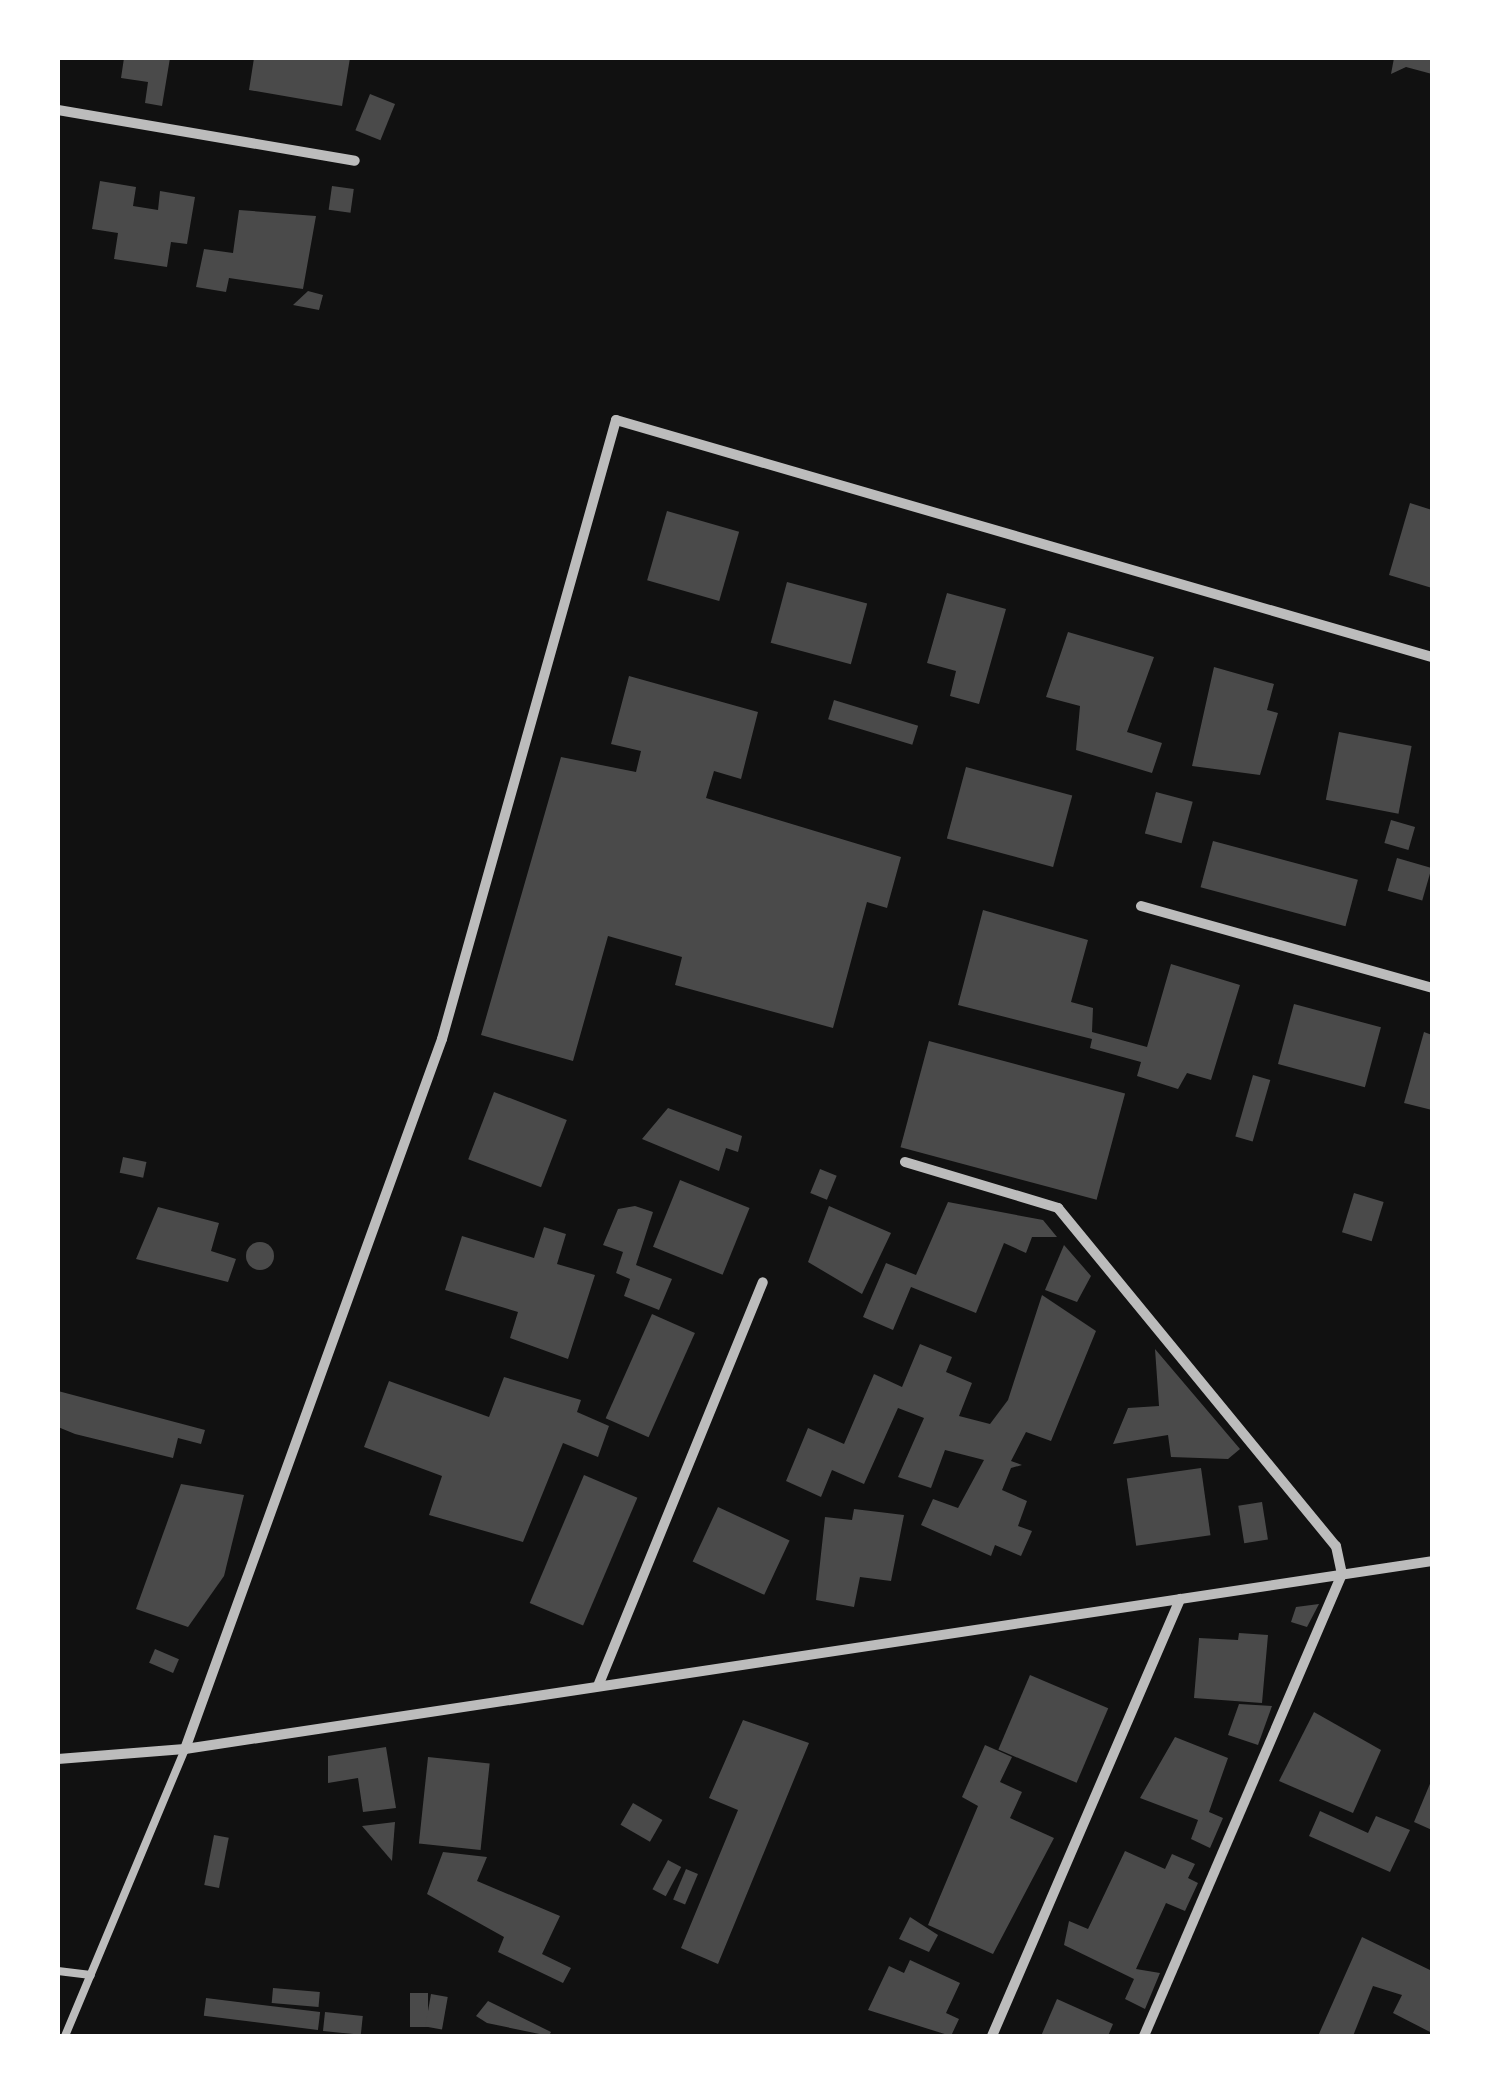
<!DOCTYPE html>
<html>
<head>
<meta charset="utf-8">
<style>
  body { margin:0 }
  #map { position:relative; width:1490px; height:2094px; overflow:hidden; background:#111; font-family:"Source Serif 4",serif }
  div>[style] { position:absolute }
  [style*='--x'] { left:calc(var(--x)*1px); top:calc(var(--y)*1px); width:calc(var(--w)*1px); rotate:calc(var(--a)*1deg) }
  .building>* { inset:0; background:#4a4a4a; transform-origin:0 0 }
  .round { border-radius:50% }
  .service>* { height:8px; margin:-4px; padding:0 4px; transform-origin:4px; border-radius:4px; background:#bcbcbc }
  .minor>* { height:10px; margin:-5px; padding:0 5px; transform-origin:5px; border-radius:5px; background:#bcbcbc }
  span { translate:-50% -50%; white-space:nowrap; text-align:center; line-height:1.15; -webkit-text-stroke:10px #fff; paint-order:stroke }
  .frame { position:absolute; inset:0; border:60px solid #fff; pointer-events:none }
</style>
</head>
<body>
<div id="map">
  <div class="building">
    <div style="clip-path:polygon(124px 58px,170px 58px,162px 106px,145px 103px,148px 82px,121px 78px)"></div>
    <div style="clip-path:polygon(254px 58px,350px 58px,342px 106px,249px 90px)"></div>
    <div style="clip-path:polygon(1394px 58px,1432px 60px,1432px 74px,1406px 67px,1391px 74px)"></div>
    <div style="left:370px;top:94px;width:27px;height:39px;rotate:22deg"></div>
    <div style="clip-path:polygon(100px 181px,136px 187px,133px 206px,158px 210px,160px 191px,195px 197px,187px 244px,171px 242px,167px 267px,114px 259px,118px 233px,92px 229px)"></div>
    <div style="left:332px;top:186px;width:22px;height:24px;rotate:8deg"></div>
    <div style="clip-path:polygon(239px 210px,316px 216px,303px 289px,229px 278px,226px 292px,196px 287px,204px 249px,233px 253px)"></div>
    <div style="clip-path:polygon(308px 291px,323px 295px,319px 310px,293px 305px)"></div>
    <div style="clip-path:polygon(1410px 503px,1432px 510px,1432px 588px,1389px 575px)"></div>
    <div style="left:667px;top:511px;width:75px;height:72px;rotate:16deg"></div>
    <div style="left:787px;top:582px;width:83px;height:63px;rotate:15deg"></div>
    <div style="clip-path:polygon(947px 593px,1006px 609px,979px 704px,950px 696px,956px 671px,927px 663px)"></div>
    <div style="clip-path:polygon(1068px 632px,1154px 657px,1127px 732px,1162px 743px,1152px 773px,1076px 750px,1080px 706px,1046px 697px)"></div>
    <div style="clip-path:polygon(1214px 667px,1274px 684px,1267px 710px,1278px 713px,1260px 775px,1192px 766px)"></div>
    <div style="clip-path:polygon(629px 676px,758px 712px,741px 779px,714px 771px,706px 798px,901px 857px,887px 908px,867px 902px,833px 1028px,675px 985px,682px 957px,608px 936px,573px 1061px,481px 1035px,561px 757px,636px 772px,641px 751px,611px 744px)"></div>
    <div style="left:834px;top:700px;width:88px;height:20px;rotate:17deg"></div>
    <div style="left:1339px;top:732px;width:74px;height:69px;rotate:11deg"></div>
    <div style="left:966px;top:767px;width:110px;height:74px;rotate:15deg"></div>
    <div style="left:1156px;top:792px;width:38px;height:43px;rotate:15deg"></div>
    <div style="left:1391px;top:820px;width:25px;height:24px;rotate:16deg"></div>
    <div style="left:1213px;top:841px;width:150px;height:48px;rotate:15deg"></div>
    <div style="left:1397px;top:858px;width:36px;height:34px;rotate:16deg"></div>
    <div style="clip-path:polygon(983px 910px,1088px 940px,1071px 1002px,1093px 1008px,1092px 1032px,1147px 1047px,1171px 964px,1240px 985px,1211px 1080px,1187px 1073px,1178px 1089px,1137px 1076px,1141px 1062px,1090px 1048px,1092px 1039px,958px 1005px)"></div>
    <div style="left:1294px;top:1004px;width:90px;height:62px;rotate:15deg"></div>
    <div style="clip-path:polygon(1424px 1032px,1432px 1035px,1432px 1110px,1404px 1103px)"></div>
    <div style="left:929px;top:1041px;width:203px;height:110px;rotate:15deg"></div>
    <div style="left:1253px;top:1075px;width:18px;height:64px;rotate:16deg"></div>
    <div style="left:494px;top:1092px;width:78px;height:72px;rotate:21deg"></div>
    <div style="clip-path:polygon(668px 1108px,742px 1136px,738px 1152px,726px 1148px,719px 1171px,642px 1139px)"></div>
    <div style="left:123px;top:1157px;width:24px;height:16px;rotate:12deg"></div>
    <div style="left:820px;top:1169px;width:18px;height:26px;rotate:22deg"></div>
    <div style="left:680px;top:1180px;width:75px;height:72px;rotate:22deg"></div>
    <div style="left:1354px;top:1193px;width:31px;height:41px;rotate:17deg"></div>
    <div style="clip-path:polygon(948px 1202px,1043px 1220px,1057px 1237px,1032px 1237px,1026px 1253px,1004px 1243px,976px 1313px,911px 1287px,893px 1330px,863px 1317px,886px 1263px,916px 1275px)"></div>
    <div style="clip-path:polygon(635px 1206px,653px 1212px,636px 1265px,672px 1279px,659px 1310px,624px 1296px,630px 1279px,616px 1273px,623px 1252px,603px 1245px,618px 1209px)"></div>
    <div style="clip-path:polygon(829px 1206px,891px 1233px,862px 1294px,808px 1262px)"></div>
    <div style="clip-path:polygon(158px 1207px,219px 1223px,211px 1251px,236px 1259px,228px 1282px,136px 1259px)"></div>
    <div style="clip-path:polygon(544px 1227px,566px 1234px,557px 1264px,595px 1275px,568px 1359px,510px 1338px,518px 1312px,445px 1290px,462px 1236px,534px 1258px)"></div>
    <div class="round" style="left:246px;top:1242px;width:28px;height:28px"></div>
    <div style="clip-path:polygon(1064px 1245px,1091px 1276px,1077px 1302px,1045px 1290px)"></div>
    <div style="clip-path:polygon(1042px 1295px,1096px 1331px,1051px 1441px,1026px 1432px,1011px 1461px,1022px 1465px,1011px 1468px,1002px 1490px,1027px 1501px,1018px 1526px,1032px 1531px,1021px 1556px,995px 1545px,991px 1556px,921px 1525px,933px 1499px,958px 1508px,984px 1460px,945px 1450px,931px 1488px,898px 1477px,924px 1418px,898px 1408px,864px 1484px,832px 1470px,821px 1497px,786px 1481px,808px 1428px,844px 1444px,874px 1374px,902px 1387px,920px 1344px,952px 1357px,946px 1372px,972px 1383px,959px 1416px,990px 1424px,1008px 1400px)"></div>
    <div style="left:652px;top:1314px;width:47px;height:114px;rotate:24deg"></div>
    <div style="clip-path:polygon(1155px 1349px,1240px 1449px,1228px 1459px,1171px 1457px,1168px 1435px,1113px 1444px,1128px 1408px,1159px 1406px)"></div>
    <div style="clip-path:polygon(504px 1377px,581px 1400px,577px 1412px,609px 1426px,598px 1457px,563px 1443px,523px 1542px,429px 1515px,442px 1476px,364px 1447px,389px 1381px,489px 1417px)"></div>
    <div style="clip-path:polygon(58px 1391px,205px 1430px,201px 1444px,178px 1438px,173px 1458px,75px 1434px,58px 1427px)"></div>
    <div style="left:1201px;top:1468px;width:68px;height:75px;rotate:82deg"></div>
    <div style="left:584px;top:1475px;width:58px;height:139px;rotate:23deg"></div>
    <div style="clip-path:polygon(181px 1484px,244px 1495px,224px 1576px,188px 1627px,136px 1609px)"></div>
    <div style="left:1262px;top:1502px;width:38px;height:24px;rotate:81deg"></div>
    <div style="left:718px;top:1507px;width:79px;height:60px;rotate:25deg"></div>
    <div style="clip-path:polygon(854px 1509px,904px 1515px,891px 1581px,860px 1577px,854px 1607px,816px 1600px,825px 1517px,852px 1520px)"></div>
    <div style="clip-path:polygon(1319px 1604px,1307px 1627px,1291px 1622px,1296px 1607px)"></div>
    <div style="clip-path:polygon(1239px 1633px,1268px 1635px,1262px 1703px,1194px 1698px,1199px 1638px,1238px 1640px)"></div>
    <div style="left:155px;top:1649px;width:26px;height:15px;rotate:23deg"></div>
    <div style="left:1030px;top:1675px;width:85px;height:81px;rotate:23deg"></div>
    <div style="clip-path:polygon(1239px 1704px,1272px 1706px,1258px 1745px,1228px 1735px)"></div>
    <div style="clip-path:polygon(1314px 1712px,1381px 1750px,1353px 1813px,1279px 1781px)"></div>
    <div style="clip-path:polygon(743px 1720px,809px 1743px,718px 1964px,681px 1948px,738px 1810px,709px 1798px)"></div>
    <div style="clip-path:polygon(1175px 1737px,1228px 1758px,1209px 1812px,1223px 1818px,1210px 1848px,1191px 1839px,1198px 1820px,1140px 1798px)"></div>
    <div style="clip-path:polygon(985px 1745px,1012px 1757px,1000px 1782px,1022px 1792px,1010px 1818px,1054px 1838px,993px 1954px,928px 1925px,978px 1806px,962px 1797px)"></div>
    <div style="clip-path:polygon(386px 1747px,396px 1808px,363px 1812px,358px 1778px,328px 1783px,328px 1756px)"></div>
    <div style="left:428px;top:1757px;width:62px;height:87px;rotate:6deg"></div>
    <div style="clip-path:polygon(1432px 1779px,1432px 1830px,1414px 1822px)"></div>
    <div style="left:633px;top:1803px;width:34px;height:25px;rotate:30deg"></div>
    <div style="clip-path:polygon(1320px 1811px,1368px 1833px,1376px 1816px,1410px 1830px,1390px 1872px,1309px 1836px)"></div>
    <div style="clip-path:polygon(395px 1822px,392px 1861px,362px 1826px)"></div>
    <div style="left:214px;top:1835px;width:15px;height:51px;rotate:11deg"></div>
    <div style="clip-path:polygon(1125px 1851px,1165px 1869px,1172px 1854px,1195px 1864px,1188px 1878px,1198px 1883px,1185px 1911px,1166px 1903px,1136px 1969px,1160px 1973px,1145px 2009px,1125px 1999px,1134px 1979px,1064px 1945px,1069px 1921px,1088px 1929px)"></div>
    <div style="clip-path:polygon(443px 1852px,487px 1857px,477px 1881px,560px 1916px,542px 1954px,571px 1968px,563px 1983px,498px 1952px,504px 1937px,427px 1894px)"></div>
    <div style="left:668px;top:1860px;width:15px;height:33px;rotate:28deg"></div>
    <div style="left:686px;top:1869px;width:13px;height:33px;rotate:23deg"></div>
    <div style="clip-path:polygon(910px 1917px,938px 1935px,929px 1952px,899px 1939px)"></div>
    <div style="clip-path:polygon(1362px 1937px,1432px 1971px,1432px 2033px,1393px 2013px,1402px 1995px,1373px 1986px,1353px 2036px,1318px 2036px)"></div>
    <div style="clip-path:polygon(910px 1960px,960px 1983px,946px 2013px,959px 2019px,951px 2036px,868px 2010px,889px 1966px,904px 1973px)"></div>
    <div style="left:273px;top:1988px;width:47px;height:15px;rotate:5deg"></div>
    <div style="left:410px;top:1993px;width:18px;height:34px"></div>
    <div style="left:431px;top:1994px;width:17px;height:33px;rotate:10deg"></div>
    <div style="left:206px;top:1998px;width:115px;height:18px;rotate:7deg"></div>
    <div style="clip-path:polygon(1057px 1999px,1113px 2024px,1108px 2036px,1041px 2036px)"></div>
    <div style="clip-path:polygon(488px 2001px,551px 2032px,549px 2036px,487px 2023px,476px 2016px)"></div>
    <div style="left:325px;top:2012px;width:38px;height:19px;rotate:6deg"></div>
  </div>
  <div class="service">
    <div style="--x:58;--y:1971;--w:33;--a:7"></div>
    <div style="--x:65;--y:2036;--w:311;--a:-67.3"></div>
  </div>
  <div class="minor">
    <div style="--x:58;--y:110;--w:301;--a:9.7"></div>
    <div style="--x:1141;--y:906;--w:302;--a:15.7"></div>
    <div style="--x:905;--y:1162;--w:160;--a:16.7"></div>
    <div style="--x:1058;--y:1208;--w:438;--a:50.6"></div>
    <div style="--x:1336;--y:1546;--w:29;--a:78"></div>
    <div style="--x:1342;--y:1574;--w:503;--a:113.2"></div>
    <div style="--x:598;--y:1686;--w:436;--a:-67.8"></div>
    <div style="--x:185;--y:1749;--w:755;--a:-70.1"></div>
    <div style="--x:442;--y:1039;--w:643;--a:-74.3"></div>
    <div style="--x:616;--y:420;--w:850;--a:16.2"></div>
    <div style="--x:58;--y:1759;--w:127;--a:-4.5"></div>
    <div style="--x:185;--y:1749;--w:1261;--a:-8.57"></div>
    <div style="--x:992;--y:2036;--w:476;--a:-66.7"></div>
  </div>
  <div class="frame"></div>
</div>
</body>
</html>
